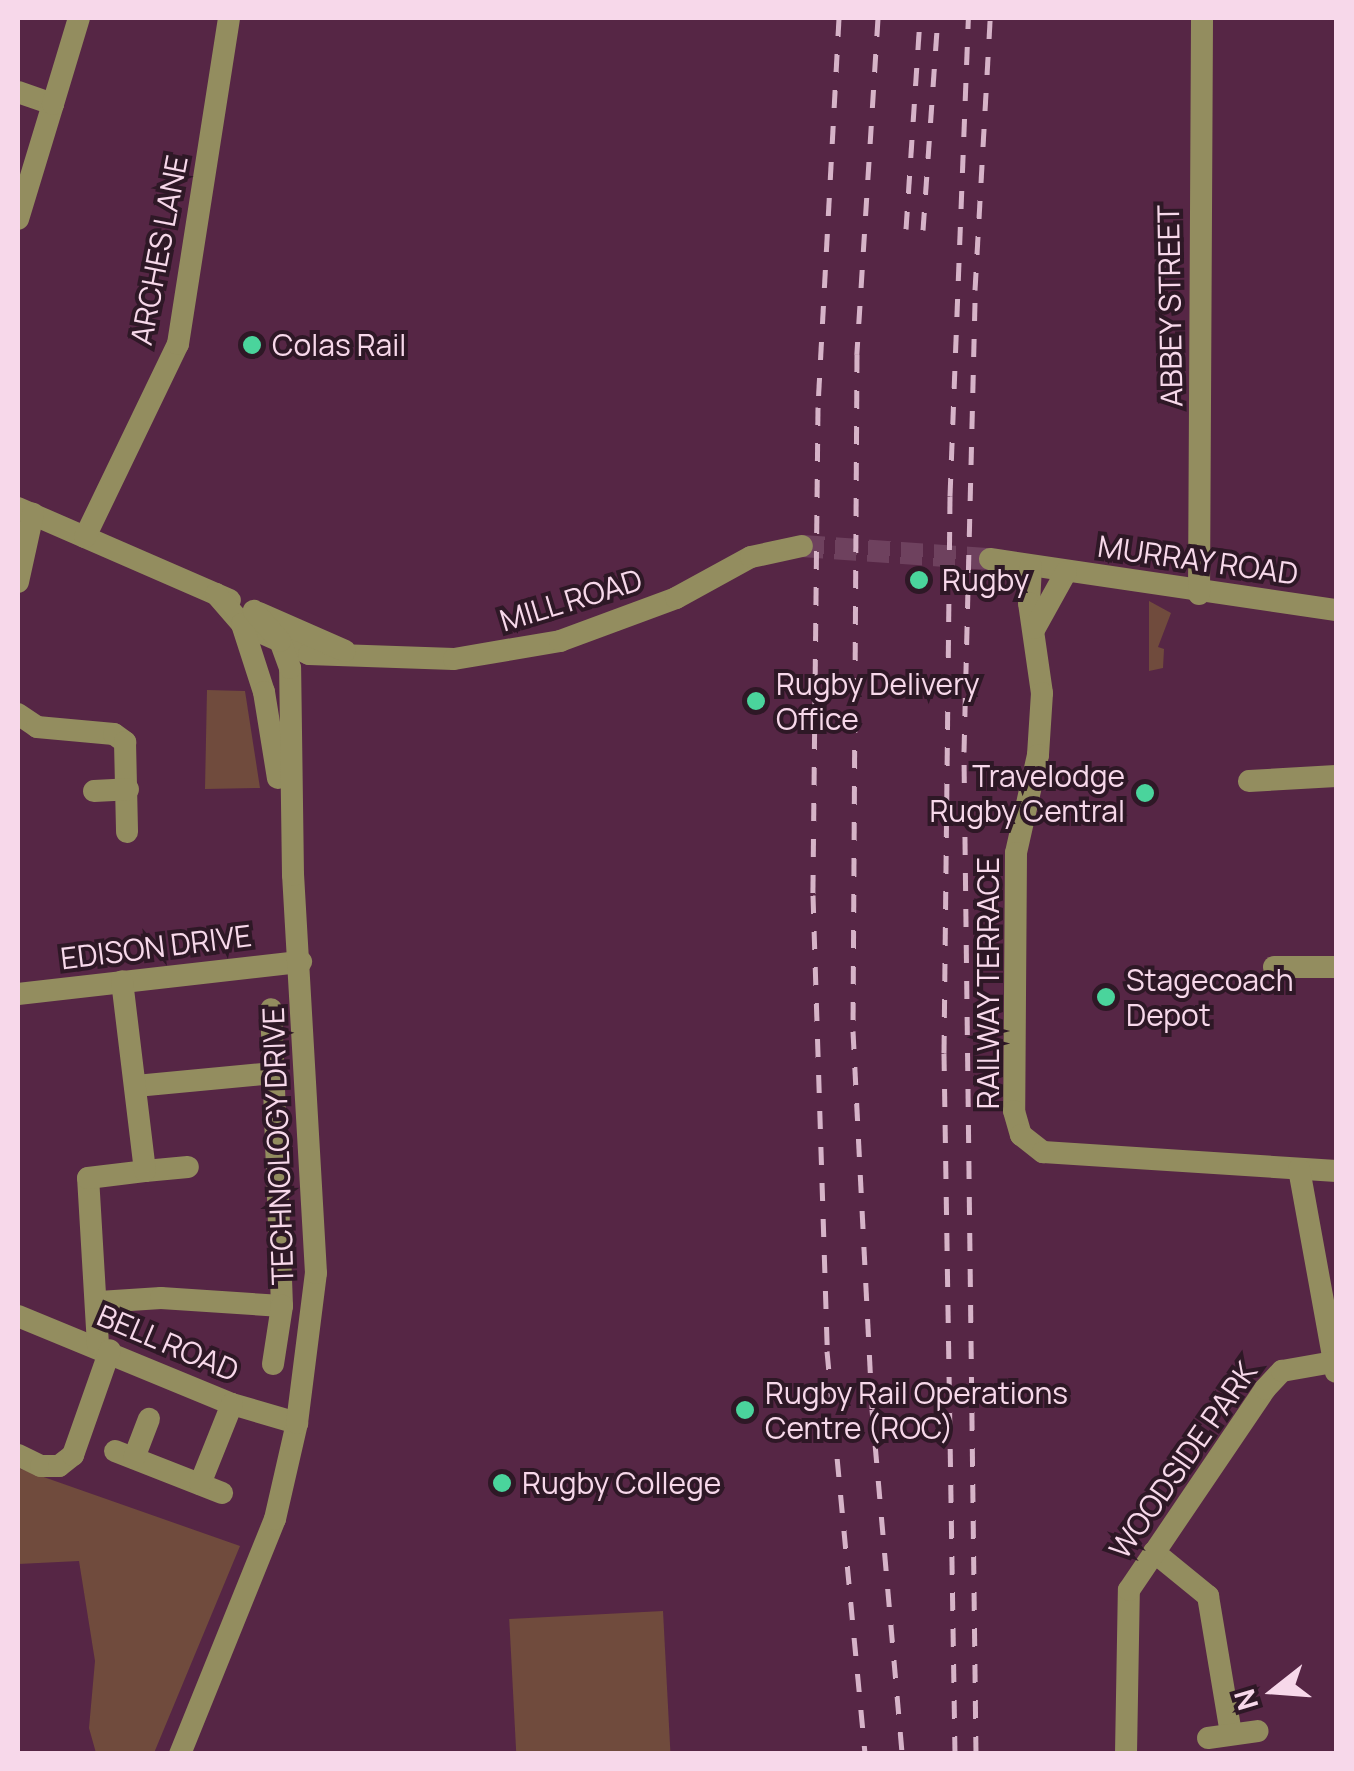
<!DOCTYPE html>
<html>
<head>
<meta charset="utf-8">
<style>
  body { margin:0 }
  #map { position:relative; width:1354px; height:1771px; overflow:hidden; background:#562645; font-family:Manrope,sans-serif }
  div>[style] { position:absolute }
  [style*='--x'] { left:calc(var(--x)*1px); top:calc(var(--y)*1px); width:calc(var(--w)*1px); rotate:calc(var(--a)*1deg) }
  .green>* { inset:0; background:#704b3d; transform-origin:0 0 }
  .minor-tunnel>* { height:22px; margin-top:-11px; transform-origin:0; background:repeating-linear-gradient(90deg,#6e415e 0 22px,transparent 0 33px) }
  .minor>* { height:22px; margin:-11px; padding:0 11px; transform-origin:11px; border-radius:11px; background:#938d5f }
  .rail>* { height:5px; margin-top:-2.5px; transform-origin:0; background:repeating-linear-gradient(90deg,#d6b3c8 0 18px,transparent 0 36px) }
  .dots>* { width:28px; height:28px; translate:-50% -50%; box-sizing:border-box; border:5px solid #2e1826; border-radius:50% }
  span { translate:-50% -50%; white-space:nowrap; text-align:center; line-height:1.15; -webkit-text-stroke:8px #2e1826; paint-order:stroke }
  .street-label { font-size:30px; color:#f7d8ea }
  .poi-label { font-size:30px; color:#f7d8ea }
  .left { translate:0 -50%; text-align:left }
  .right { translate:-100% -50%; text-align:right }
  .frame { position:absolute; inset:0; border:20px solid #f7d8ea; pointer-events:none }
  .north { position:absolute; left:1224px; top:1641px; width:100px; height:100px; -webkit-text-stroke:8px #2e1826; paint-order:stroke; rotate:253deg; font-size:28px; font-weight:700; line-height:40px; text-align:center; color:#f7d8ea }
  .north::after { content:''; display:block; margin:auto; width:35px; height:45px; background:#f7d8ea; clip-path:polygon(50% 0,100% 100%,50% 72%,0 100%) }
</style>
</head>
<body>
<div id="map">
  <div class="green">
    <div style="clip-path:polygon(1149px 601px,1171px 613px,1158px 647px,1164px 649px,1163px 668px,1149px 671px)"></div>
    <div style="clip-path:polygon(207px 690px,245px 691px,260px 788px,205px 789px)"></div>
    <div style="clip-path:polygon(18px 1468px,240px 1546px,154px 1753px,96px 1753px,89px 1728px,95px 1661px,79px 1561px,18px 1564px)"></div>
    <div style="left:663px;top:1611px;width:142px;height:154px;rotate:87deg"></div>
  </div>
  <div class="minor-tunnel">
    <div style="--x:802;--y:546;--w:188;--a:4"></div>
  </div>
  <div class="minor">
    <div style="--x:18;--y:92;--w:37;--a:19"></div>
    <div style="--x:53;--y:104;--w:120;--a:106.9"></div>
    <div style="--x:53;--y:104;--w:90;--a:-73.2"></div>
    <div style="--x:18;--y:508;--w:231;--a:23.5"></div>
    <div style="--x:85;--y:537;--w:214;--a:-64.3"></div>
    <div style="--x:178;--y:344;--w:330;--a:-81.1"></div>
    <div style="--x:990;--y:559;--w:350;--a:8.4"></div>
    <div style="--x:1031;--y:566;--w:37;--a:93"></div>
    <div style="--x:1029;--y:603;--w:91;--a:81.8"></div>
    <div style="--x:1042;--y:693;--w:62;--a:93.7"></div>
    <div style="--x:1038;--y:755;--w:100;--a:102.7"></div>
    <div style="--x:1016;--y:853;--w:258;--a:90.4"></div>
    <div style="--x:1014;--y:1111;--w:25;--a:74"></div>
    <div style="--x:1021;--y:1135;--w:28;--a:38"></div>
    <div style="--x:1043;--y:1152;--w:294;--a:3.7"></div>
    <div style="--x:18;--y:582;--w:70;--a:-77.6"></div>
    <div style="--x:216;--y:594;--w:40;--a:49"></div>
    <div style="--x:242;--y:624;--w:73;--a:24.1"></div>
    <div style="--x:309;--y:654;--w:145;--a:2"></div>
    <div style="--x:454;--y:659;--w:108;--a:-9.6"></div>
    <div style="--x:560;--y:641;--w:124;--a:-20.3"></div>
    <div style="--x:676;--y:598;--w:85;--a:-28.7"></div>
    <div style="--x:751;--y:557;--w:52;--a:-12.2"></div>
    <div style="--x:1199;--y:594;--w:576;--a:-89.7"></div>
    <div style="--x:259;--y:613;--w:94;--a:23.8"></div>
    <div style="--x:242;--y:624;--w:71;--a:72.1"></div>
    <div style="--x:264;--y:692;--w:87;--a:80.8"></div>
    <div style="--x:1035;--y:628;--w:64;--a:-61"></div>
    <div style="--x:18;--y:714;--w:23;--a:34"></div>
    <div style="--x:37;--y:727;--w:77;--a:5.2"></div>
    <div style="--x:114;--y:734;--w:14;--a:36"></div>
    <div style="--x:125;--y:742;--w:90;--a:88.7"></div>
    <div style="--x:1249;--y:781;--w:87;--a:-3.3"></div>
    <div style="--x:94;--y:791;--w:34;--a:-3"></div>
    <div style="--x:1274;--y:967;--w:62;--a:0"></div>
    <div style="--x:18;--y:994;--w:285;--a:-6.5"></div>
    <div style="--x:136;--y:1086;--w:139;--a:-5.4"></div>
    <div style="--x:1299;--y:1169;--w:206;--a:79.7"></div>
    <div style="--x:145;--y:1171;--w:43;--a:-5.3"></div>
    <div style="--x:99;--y:1302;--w:62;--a:-3.7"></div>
    <div style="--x:161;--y:1298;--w:121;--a:3.8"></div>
    <div style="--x:282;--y:1306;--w:297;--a:-92.1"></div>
    <div style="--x:18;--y:1316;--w:231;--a:22.4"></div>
    <div style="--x:232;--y:1404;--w:68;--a:16.3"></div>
    <div style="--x:98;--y:1345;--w:167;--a:-93.4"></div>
    <div style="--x:88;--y:1178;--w:57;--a:-7"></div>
    <div style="--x:145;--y:1171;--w:191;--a:-96.9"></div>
    <div style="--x:273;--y:1364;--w:59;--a:-81.2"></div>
    <div style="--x:115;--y:1451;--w:115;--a:21.4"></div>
    <div style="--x:18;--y:1455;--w:25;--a:26"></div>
    <div style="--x:41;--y:1466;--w:18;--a:0"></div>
    <div style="--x:59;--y:1466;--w:18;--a:-38"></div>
    <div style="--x:73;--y:1455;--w:111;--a:-70.6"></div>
    <div style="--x:134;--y:1458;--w:42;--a:-69"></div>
    <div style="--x:200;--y:1484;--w:86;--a:-68.2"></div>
    <div style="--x:1154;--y:1552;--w:70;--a:39.2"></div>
    <div style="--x:1208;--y:1596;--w:140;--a:80.5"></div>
    <div style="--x:1208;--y:1738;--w:50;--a:-8"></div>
    <div style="--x:180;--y:1754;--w:253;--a:-68"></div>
    <div style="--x:275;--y:1519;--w:98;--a:-77.1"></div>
    <div style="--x:297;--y:1423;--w:151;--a:-82.8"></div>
    <div style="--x:316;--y:1273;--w:399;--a:-93.3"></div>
    <div style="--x:293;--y:875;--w:207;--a:-90.8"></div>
    <div style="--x:290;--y:668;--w:29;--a:-110"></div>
    <div style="--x:280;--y:641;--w:40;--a:-131"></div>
    <div style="--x:1126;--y:1754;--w:164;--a:-89"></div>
    <div style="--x:1129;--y:1590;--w:243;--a:-55.9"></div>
    <div style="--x:1265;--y:1389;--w:25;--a:-47"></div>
    <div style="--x:1282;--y:1371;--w:52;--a:-10"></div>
  </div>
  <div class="rail">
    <div style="--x:839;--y:18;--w:390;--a:93.1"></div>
    <div style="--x:818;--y:407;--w:488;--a:90.6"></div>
    <div style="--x:813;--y:895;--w:456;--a:88.2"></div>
    <div style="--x:827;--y:1351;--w:405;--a:84.6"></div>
    <div style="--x:878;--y:18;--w:337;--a:93.6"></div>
    <div style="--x:857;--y:354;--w:677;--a:90.34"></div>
    <div style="--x:853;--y:1031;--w:378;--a:87.1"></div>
    <div style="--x:872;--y:1409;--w:346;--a:85"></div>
    <div style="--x:906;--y:229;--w:211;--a:-86.2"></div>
    <div style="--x:923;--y:230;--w:213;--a:-86"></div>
    <div style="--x:955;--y:1754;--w:701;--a:-90.9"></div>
    <div style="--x:944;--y:1053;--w:557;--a:-89.38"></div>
    <div style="--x:950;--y:496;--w:478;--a:-87.8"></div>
    <div style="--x:976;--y:1754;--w:1002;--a:-90.69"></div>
    <div style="--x:964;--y:752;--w:462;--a:-88.6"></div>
    <div style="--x:975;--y:290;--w:272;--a:-86.8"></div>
  </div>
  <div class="dots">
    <div style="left:252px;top:345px;background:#4ad49c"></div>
    <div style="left:919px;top:580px;background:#4ad49c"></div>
    <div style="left:756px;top:701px;background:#4ad49c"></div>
    <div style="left:1145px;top:793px;background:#4ad49c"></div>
    <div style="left:1106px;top:997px;background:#4ad49c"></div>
    <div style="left:745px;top:1410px;background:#4ad49c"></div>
    <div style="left:502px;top:1483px;background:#4ad49c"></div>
  </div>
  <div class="street-label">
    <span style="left:159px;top:250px;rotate:-79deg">ARCHES LANE</span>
    <span style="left:1170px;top:306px;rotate:-91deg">ABBEY STREET</span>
    <span style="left:1198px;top:560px;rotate:8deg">MURRAY ROAD</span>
    <span style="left:571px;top:600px;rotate:-17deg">MILL ROAD</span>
    <span style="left:156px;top:947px;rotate:-7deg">EDISON DRIVE</span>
    <span style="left:988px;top:983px;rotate:-90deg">RAILWAY TERRACE</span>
    <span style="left:278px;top:1146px;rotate:-92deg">TECHNOLOGY DRIVE</span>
    <span style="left:168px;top:1343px;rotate:23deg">BELL ROAD</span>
    <span style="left:1183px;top:1460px;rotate:-55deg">WOODSIDE PARK</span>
  </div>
  <div class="poi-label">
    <span class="left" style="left:272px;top:345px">Colas Rail</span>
    <span class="left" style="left:942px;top:580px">Rugby</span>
    <span class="left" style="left:776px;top:701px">Rugby Delivery<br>Office</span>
    <span class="right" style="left:1125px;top:793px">Travelodge<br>Rugby Central</span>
    <span class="left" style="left:1126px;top:997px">Stagecoach<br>Depot</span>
    <span class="left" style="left:765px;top:1410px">Rugby Rail Operations<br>Centre (ROC)</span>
    <span class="left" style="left:522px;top:1483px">Rugby College</span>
  </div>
  <div class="frame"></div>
  <div class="north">N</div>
</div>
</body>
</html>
